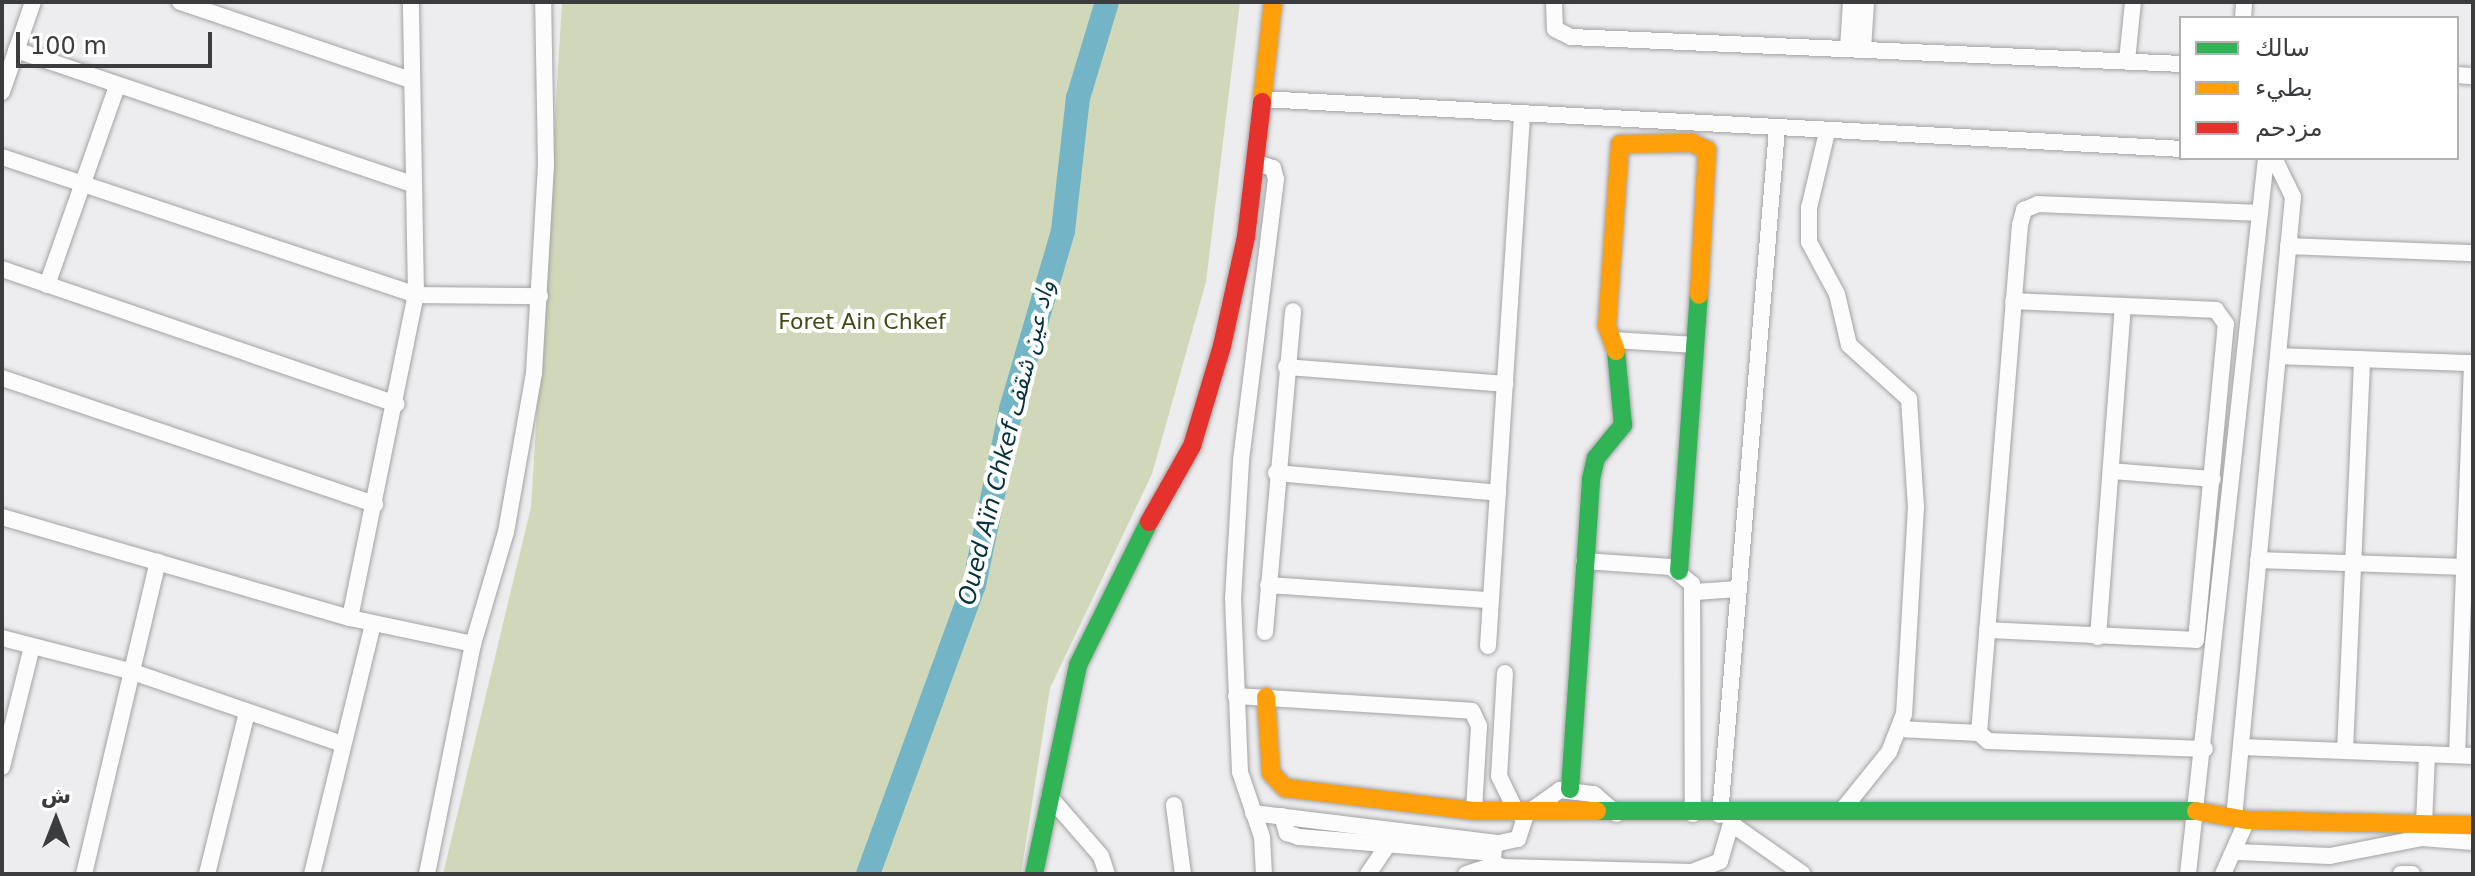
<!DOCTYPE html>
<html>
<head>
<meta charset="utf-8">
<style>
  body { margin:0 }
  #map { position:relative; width:2475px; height:876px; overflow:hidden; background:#ededef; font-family:"DejaVu Sans","Noto Sans Arabic",sans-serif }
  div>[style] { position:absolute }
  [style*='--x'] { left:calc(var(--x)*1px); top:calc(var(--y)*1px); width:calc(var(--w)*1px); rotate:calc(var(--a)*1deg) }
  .green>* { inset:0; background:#d1d8b9 }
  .river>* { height:24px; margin:-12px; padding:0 12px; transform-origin:12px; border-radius:12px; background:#73b5c6 }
  .roads { filter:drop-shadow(0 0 2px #a3a3a5) drop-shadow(0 0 2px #a3a3a5) }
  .street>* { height:16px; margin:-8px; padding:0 8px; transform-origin:8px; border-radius:8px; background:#fcfcfd }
  .fast>* { height:18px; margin:-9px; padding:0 9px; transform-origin:9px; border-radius:9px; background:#30b455 }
  .slow>* { height:18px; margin:-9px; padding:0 9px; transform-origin:9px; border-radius:9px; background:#ff9f0a }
  .jam>* { height:18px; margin:-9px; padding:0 9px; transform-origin:9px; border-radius:9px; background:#e5322d }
  span { translate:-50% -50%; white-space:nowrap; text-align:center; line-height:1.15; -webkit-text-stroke:8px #fff; paint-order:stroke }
  .park-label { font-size:22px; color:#434b17 }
  .water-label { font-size:24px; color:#05333d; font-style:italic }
  .frame { position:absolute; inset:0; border:4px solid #3b3c3d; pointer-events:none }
  .legend { position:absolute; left:2179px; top:16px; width:280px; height:144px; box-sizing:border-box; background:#fff; border:2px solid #b1b1b1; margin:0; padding:10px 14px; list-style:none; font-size:24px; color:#3b3c3d }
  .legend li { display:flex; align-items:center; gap:16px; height:40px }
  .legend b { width:40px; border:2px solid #b1b1b1 }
  .north { position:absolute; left:16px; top:780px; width:80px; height:80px; -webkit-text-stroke:6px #fff; paint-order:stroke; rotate:0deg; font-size:22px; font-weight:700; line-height:32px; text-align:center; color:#3b3c3d }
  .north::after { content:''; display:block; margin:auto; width:28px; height:36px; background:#3b3c3d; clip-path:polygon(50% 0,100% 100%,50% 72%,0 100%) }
  .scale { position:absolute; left:16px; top:32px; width:196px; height:36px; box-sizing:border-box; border:4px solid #3b3c3d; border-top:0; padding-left:10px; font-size:24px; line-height:28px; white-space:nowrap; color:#3b3c3d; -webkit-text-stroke:6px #fff; paint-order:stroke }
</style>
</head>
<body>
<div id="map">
  <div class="green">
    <div style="clip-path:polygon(562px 2px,1240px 2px,1206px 282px,1152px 474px,1050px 688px,1021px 874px,443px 874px,531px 507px)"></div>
  </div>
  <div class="river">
    <div style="--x:868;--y:874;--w:308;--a:-69.9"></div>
    <div style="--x:974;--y:585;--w:180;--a:-78.1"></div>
    <div style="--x:1011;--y:409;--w:185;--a:-73.7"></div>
    <div style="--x:1063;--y:231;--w:134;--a:-83.6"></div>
    <div style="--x:1078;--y:98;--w:100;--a:-73.2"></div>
  </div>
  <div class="roads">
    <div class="street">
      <div style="--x:180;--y:2;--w:243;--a:18.7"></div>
      <div style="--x:1554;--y:2;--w:27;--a:88"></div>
      <div style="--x:1555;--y:29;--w:18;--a:27"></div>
      <div style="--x:1571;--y:37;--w:611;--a:2.53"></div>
      <div style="--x:2243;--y:18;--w:16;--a:-86"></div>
      <div style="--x:1848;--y:48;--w:46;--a:-86.3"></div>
      <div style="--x:1863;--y:49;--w:47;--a:-86.3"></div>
      <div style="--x:16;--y:50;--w:420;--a:18.7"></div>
      <div style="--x:2127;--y:61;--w:59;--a:-84.2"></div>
      <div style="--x:2457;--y:75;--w:16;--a:4"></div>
      <div style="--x:2;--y:92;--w:95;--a:-71"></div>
      <div style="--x:1262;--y:99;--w:920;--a:3.11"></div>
      <div style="--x:1827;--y:132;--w:78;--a:103.3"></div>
      <div style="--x:1809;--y:208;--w:34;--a:90"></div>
      <div style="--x:1809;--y:242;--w:59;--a:61.7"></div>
      <div style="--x:1837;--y:294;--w:52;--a:76.8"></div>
      <div style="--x:1849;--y:345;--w:81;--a:42"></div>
      <div style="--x:1909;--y:399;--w:108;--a:86.3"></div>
      <div style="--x:1916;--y:507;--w:207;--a:93.3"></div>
      <div style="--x:1904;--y:714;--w:41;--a:111.5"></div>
      <div style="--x:1889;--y:752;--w:72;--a:128.8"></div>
      <div style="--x:2;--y:157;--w:436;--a:18.4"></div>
      <div style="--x:416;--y:295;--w:124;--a:0.5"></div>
      <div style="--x:1254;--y:162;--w:20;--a:18"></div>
      <div style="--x:1273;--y:168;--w:11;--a:75"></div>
      <div style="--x:1276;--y:179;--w:284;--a:97.1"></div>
      <div style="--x:1241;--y:461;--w:137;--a:93.3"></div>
      <div style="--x:1233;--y:598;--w:174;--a:87.7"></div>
      <div style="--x:1240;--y:772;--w:69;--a:71.3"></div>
      <div style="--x:1262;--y:837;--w:37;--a:87"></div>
      <div style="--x:2288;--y:246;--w:185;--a:2.2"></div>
      <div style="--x:2;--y:269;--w:417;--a:18.9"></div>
      <div style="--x:47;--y:285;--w:211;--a:-70.6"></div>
      <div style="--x:1613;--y:340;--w:83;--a:3.4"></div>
      <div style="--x:2278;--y:356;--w:195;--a:2.1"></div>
      <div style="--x:1286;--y:367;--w:220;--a:4.4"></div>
      <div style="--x:2;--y:378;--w:394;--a:18.7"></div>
      <div style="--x:2111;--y:471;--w:102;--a:4.5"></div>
      <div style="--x:1276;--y:473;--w:223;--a:5.1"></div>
      <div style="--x:2;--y:517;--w:362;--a:16.2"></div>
      <div style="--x:350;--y:618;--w:126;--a:11.9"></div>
      <div style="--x:473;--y:644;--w:117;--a:-73.6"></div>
      <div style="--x:506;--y:532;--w:161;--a:-80"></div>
      <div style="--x:534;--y:373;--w:207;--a:-86.7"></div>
      <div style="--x:546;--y:166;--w:164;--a:-91"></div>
      <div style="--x:2258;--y:560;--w:215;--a:1.9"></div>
      <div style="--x:1584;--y:561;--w:87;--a:3.9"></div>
      <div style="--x:1671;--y:567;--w:27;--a:39"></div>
      <div style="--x:1692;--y:584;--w:230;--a:89.8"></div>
      <div style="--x:1268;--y:585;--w:223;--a:3.9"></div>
      <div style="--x:1695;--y:592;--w:43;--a:-4"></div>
      <div style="--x:350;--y:618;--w:330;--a:-78.5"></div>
      <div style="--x:416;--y:295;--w:293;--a:-91"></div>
      <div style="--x:1987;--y:630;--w:209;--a:2.7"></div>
      <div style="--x:2196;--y:640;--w:317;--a:-84.6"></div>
      <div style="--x:2226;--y:324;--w:17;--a:-126"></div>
      <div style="--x:2216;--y:310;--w:203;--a:-177.5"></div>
      <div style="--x:1265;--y:632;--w:322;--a:-85"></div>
      <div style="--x:2098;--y:637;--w:332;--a:-85.7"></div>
      <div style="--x:2;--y:638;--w:135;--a:14.5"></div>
      <div style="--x:133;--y:672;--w:221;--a:19"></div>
      <div style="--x:1488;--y:646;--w:531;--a:-86.33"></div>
      <div style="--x:1505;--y:673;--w:103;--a:93.3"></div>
      <div style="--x:1499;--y:776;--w:41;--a:64.1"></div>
      <div style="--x:1236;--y:696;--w:236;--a:3.6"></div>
      <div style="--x:1472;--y:711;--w:17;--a:65"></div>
      <div style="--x:1479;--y:726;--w:85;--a:93.4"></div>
      <div style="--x:1899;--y:729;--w:80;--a:2.9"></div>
      <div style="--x:2241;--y:747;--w:232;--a:2.2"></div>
      <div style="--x:2205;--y:749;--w:217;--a:-177.9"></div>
      <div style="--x:1988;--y:741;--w:12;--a:-138"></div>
      <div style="--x:1979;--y:733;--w:510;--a:-85.39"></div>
      <div style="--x:2020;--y:225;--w:16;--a:-75"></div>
      <div style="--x:2024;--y:210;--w:15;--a:-23"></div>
      <div style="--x:2038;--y:204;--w:222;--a:2.3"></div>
      <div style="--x:2345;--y:751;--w:392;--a:-87.5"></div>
      <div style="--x:2457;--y:755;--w:392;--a:-87.8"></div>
      <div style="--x:2;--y:767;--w:124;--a:-76"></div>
      <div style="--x:1049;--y:796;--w:79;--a:49.1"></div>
      <div style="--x:1101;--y:856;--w:19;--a:72"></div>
      <div style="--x:1174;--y:805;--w:70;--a:82.6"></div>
      <div style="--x:1253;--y:813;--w:248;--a:7"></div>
      <div style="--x:1499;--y:843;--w:19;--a:-12"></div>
      <div style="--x:1518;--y:839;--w:26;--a:-72"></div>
      <div style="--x:1526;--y:814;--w:42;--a:-35.2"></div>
      <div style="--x:1560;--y:790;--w:34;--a:7"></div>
      <div style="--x:1594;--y:794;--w:30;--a:41"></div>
      <div style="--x:1720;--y:815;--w:688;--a:-85.25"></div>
      <div style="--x:1282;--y:816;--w:18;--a:74"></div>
      <div style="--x:1287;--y:833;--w:13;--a:18"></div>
      <div style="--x:1299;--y:837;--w:195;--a:4.7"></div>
      <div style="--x:2234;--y:818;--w:624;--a:-84.57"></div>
      <div style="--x:2293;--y:197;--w:43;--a:-116"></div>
      <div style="--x:2424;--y:824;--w:70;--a:-87.5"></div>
      <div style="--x:1733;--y:825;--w:85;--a:35"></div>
      <div style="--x:1494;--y:843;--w:20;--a:93"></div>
      <div style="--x:1493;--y:863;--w:11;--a:22"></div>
      <div style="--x:1503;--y:867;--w:189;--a:1.5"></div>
      <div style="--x:1692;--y:872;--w:30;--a:-21"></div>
      <div style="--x:1720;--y:861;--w:50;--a:-73.7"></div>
      <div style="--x:2237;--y:852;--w:93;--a:2.5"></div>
      <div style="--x:2330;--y:856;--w:94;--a:-11.1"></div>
      <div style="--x:2422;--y:838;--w:51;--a:4.5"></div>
      <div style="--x:84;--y:874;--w:321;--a:-76.7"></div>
      <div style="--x:207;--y:874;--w:163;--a:-76.1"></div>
      <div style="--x:312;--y:874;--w:257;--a:-76.3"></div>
      <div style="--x:427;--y:874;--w:235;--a:-78.7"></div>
      <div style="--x:1368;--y:874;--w:36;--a:-56"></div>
      <div style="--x:1466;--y:874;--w:29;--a:-18"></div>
      <div style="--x:2188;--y:874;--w:720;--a:-83.78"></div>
      <div style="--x:2223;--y:874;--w:59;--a:-66"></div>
      <div style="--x:2401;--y:874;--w:11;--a:0"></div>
    </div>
    <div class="fast">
      <div style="--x:1679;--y:571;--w:277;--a:-85.9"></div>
      <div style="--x:1570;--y:789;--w:311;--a:-86.1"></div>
      <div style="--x:1591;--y:479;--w:22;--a:-77"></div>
      <div style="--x:1596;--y:458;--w:43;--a:-50.7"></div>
      <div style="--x:1623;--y:425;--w:74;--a:-95.4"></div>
      <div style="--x:1597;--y:811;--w:599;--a:0"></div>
      <div style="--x:1034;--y:874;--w:214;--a:-78.1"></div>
      <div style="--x:1078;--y:665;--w:160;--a:-63.6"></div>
    </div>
    <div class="slow">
      <div style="--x:1262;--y:102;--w:101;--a:-83.7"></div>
      <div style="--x:1616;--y:351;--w:27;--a:-110"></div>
      <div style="--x:1607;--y:326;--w:182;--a:-85.9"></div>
      <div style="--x:1620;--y:144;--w:72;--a:-0.8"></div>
      <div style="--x:1692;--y:143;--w:17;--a:25"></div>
      <div style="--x:1707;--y:150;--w:145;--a:93.2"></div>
      <div style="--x:1266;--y:697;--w:76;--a:86.2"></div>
      <div style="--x:1271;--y:773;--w:21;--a:47"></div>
      <div style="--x:1285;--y:788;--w:190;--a:6.9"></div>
      <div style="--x:1474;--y:811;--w:123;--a:0"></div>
      <div style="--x:2196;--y:811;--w:52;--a:10"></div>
      <div style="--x:2247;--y:820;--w:226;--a:1.3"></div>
    </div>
    <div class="jam">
      <div style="--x:1149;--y:522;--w:87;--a:-60.5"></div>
      <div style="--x:1192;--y:446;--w:104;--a:-73.3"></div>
      <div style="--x:1222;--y:346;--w:112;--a:-77.6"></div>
      <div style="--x:1246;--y:237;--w:136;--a:-83.2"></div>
    </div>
  </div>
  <div class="park-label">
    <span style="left:862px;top:322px">Foret Ain Chkef</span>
  </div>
  <div class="water-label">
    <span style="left:1007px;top:443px;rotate:-76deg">Oued Aïn Chkef واد عين شقف</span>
  </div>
  <div class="frame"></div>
  <ul class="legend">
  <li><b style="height:10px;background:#30b455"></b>سالك</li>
  <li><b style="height:10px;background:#ff9f0a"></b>بطيء</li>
  <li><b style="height:10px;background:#e5322d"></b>مزدحم</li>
  </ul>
  <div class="north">ش</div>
  <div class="scale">100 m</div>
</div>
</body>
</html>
